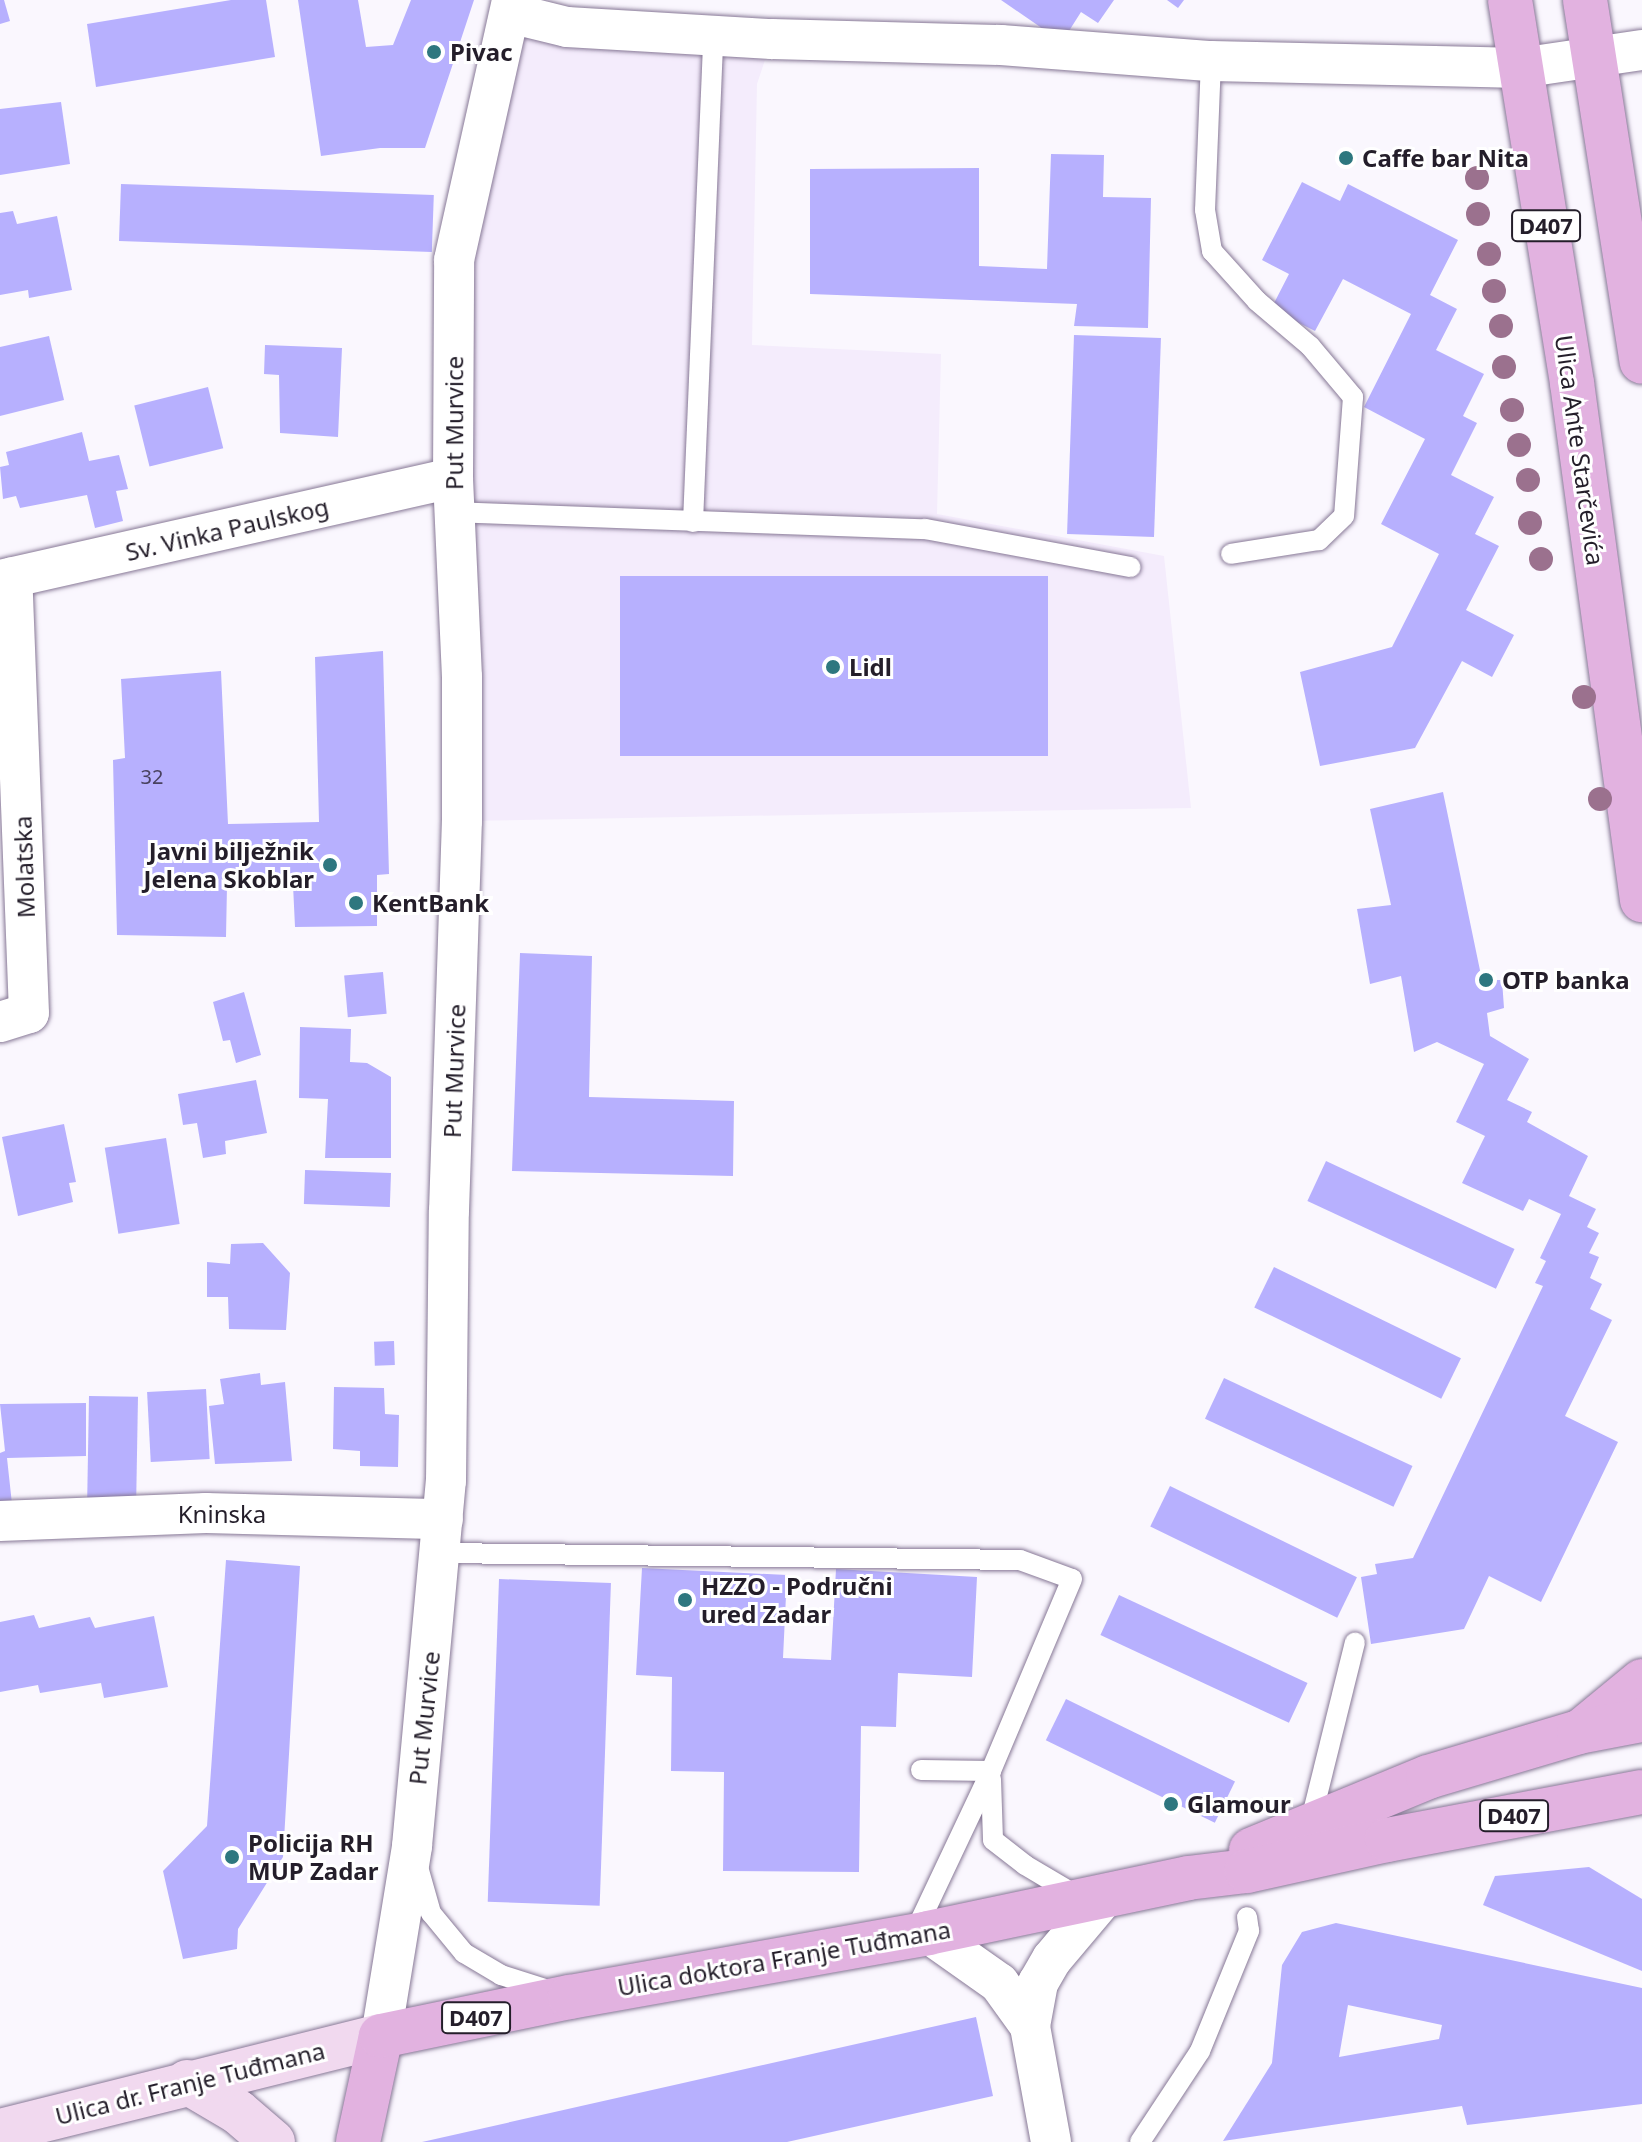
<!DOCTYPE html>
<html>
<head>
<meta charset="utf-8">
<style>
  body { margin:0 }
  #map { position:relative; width:1642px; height:2142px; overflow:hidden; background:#faf7fe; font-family:"Noto Sans",sans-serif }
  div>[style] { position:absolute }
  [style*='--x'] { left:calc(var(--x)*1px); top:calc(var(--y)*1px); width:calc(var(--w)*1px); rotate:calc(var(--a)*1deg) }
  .built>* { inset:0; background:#f4ecfc }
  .building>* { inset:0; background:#b7b0fe; transform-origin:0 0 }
  .roads { filter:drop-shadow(0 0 2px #877896) drop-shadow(0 0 2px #877896) }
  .service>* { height:20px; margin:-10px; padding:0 10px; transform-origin:10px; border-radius:10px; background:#fff }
  .minor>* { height:40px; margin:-20px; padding:0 20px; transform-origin:20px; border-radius:20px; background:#fff }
  .secondary>* { height:44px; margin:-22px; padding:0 22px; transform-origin:22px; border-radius:22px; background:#f1d9ef }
  .primary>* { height:44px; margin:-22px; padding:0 22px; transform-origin:22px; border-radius:22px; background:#e2b2e0 }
  .trees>* { width:24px; height:24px; margin:-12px; border-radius:50%; background:#9b718e }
  .dots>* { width:22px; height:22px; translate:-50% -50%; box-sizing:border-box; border:4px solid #fff; border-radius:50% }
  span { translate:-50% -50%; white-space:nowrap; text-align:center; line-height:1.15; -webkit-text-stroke:6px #fff; paint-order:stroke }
  .number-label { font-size:20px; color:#49425f }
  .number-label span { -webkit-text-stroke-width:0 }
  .shield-label span { padding:2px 6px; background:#fff; border:2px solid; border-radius:6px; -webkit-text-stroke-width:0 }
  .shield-label { font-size:22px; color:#241e2a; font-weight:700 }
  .poi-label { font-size:24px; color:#241e2a; font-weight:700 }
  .left { translate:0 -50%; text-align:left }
  .right { translate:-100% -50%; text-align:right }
  .street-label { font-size:24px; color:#241e2a }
</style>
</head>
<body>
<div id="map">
  <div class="built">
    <div style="clip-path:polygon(510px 13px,772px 39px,757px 84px,752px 345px,941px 354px,937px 514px,1164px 556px,1191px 808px,462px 821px,454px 260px)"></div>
  </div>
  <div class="building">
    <div style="clip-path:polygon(0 0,4px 0,10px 21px,0 24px)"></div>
    <div style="clip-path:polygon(231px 0,266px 0,275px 57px,96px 87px,87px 24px)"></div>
    <div style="clip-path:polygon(298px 0,358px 0,366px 47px,393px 45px,411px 0,474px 0,425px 148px,380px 148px,321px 156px)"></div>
    <div style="clip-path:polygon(1001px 0,1114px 0,1098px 23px,1081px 12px,1062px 42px)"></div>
    <div style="clip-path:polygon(1167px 0,1184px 0,1178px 8px)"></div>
    <div style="clip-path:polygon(61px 102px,70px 164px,0 175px,0 109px)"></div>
    <div style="clip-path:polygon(1051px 154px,1104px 155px,1103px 197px,1151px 198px,1148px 328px,1074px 326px,1077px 304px,810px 294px,810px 169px,979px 168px,979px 266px,1047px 269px)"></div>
    <div style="clip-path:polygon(1302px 182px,1340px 201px,1348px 184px,1458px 240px,1430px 295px,1457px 309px,1436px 350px,1484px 374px,1463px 416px,1477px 423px,1451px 475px,1494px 497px,1475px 534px,1499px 546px,1466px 610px,1514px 635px,1492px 677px,1462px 661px,1415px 748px,1320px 766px,1300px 672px,1392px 647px,1439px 554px,1381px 524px,1425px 439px,1364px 407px,1411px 314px,1343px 279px,1315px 331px,1271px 309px,1289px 274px,1262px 260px)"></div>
    <div style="left:121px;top:184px;width:313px;height:57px;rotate:2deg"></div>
    <div style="clip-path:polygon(13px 211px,17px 224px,57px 216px,72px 290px,29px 298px,28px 290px,0 295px,0 213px)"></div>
    <div style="left:1074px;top:335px;width:87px;height:199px;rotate:2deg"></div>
    <div style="clip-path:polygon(49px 336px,64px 400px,0 416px,0 347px)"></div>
    <div style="clip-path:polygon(265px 345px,342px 348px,338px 437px,280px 433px,279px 375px,264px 374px)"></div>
    <div style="left:208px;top:387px;width:63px;height:76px;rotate:76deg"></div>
    <div style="clip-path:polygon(82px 432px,89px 461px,119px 455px,128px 489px,116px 491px,123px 521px,95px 528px,87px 495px,20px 508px,16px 496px,3px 499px,0 467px,9px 465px,6px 452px)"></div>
    <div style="left:620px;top:576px;width:428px;height:180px"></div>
    <div style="clip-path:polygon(383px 651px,389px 874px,377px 875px,377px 926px,295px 927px,293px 885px,227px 886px,226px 937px,117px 935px,113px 760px,125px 758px,121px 679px,221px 671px,228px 824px,319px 822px,315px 657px)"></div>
    <div style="clip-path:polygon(1443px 792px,1482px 980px,1502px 980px,1504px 1008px,1487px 1013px,1490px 1036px,1529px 1059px,1507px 1100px,1532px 1112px,1527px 1122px,1588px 1156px,1569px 1196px,1596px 1209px,1587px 1227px,1599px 1233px,1589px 1253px,1599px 1257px,1590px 1278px,1602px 1284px,1590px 1309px,1612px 1320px,1565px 1416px,1618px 1442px,1541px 1602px,1489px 1576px,1464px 1629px,1371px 1644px,1361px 1577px,1377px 1574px,1375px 1564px,1413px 1558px,1543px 1286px,1535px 1283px,1546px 1261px,1540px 1258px,1561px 1214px,1529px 1199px,1523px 1211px,1462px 1183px,1485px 1136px,1456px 1122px,1484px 1064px,1437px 1042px,1414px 1052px,1401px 976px,1370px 984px,1357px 909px,1391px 905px,1370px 809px)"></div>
    <div style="clip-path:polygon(520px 953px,592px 956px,589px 1097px,734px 1101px,733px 1176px,512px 1171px)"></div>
    <div style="left:383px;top:972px;width:42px;height:39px;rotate:85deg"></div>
    <div style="clip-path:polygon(244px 992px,261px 1055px,236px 1063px,230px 1040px,223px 1041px,213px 1002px)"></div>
    <div style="clip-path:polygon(300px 1027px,351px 1029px,350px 1062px,367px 1063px,391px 1077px,391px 1158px,325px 1158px,328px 1099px,299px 1098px)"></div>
    <div style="clip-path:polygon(256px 1080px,267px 1133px,225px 1141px,226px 1154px,203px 1158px,197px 1123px,183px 1125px,178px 1094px)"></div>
    <div style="clip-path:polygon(64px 1124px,76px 1182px,69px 1183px,73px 1202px,18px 1216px,2px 1137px)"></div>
    <div style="left:166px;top:1138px;width:87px;height:62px;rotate:81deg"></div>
    <div style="left:1326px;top:1161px;width:208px;height:44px;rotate:25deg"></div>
    <div style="left:391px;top:1173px;width:34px;height:86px;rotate:92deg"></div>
    <div style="clip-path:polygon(263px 1243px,290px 1273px,286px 1330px,229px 1329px,228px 1297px,207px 1297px,207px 1262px,230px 1264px,231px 1244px)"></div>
    <div style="left:1274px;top:1267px;width:208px;height:45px;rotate:26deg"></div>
    <div style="left:394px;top:1341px;width:24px;height:20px;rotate:88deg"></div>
    <div style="clip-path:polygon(260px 1373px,261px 1385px,285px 1382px,292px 1461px,215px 1464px,209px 1406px,224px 1404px,220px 1379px)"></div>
    <div style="left:1224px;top:1378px;width:208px;height:45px;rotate:25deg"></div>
    <div style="clip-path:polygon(334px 1387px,384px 1388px,385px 1414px,399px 1415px,398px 1467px,360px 1466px,360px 1451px,333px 1449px)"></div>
    <div style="left:206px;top:1389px;width:70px;height:59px;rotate:87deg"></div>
    <div style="left:89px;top:1396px;width:49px;height:109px;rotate:1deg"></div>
    <div style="clip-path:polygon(86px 1403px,86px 1456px,7px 1458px,12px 1504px,0 1506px,0 1453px,5px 1451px,0 1404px)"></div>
    <div style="left:1170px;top:1486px;width:208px;height:45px;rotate:26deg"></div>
    <div style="clip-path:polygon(226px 1560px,300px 1566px,283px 1857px,238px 1929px,237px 1949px,183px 1959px,163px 1871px,207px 1826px)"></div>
    <div style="clip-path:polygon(642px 1568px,787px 1575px,783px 1658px,831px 1660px,836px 1569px,977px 1577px,972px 1677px,898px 1673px,896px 1727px,861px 1726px,859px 1872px,723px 1871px,724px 1772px,671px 1771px,672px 1677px,636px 1675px)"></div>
    <div style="left:499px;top:1579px;width:112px;height:323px;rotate:2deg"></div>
    <div style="left:1119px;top:1595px;width:208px;height:44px;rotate:25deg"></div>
    <div style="clip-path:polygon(34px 1615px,39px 1628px,90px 1617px,95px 1628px,154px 1616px,168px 1687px,104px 1698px,101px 1683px,40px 1693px,38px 1685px,0 1692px,0 1622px)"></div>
    <div style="left:1066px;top:1699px;width:188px;height:46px;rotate:26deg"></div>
    <div style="clip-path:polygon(1589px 1867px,1642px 1899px,1642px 1971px,1483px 1905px,1495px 1876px)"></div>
    <div style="clip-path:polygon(evenodd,1336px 1923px,1642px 1988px,1642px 2104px,1467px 2125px,1462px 2106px,1223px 2141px,1272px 2063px,1282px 1965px,1302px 1932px,1336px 1923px,1348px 2005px,1442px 2025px,1439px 2039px,1339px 2057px,1348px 2005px)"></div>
    <div style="clip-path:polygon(976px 2017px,993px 2096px,787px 2142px,422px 2142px)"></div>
  </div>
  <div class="roads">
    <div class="service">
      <div style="--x:1211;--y:61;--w:149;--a:92.3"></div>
      <div style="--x:1205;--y:210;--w:42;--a:80.3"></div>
      <div style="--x:1212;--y:251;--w:67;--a:48"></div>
      <div style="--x:1257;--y:301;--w:70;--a:40.3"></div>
      <div style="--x:1310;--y:346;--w:67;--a:49.9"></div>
      <div style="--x:1353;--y:397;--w:119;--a:94.3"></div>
      <div style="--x:1344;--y:516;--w:35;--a:136"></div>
      <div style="--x:1319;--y:540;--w:89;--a:171"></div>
      <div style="--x:454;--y:512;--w:471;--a:2.1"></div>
      <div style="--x:925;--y:529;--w:209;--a:10.5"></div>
      <div style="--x:693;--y:522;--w:487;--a:-87.6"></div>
      <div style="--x:440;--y:1553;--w:580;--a:0.69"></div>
      <div style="--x:1020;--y:1560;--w:55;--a:20.1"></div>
      <div style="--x:1072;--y:1579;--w:208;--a:112.9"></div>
      <div style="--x:991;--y:1771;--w:180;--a:115.3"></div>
      <div style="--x:921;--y:1770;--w:70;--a:0.8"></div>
      <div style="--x:991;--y:1779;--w:61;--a:88.1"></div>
      <div style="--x:993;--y:1840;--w:41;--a:38"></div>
      <div style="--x:1025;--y:1865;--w:63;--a:30.7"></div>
      <div style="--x:1310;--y:1824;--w:187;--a:-76.1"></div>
      <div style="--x:418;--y:1867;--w:48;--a:74.2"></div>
      <div style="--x:431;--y:1913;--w:52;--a:50.5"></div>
      <div style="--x:464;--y:1953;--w:43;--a:30.7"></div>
      <div style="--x:501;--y:1975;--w:52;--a:17.7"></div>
      <div style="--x:1140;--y:2142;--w:109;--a:-56.6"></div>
      <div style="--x:1200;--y:2051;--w:130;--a:-67.8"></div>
      <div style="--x:1249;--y:1931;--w:14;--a:-98"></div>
    </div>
    <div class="minor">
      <div style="--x:510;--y:13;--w:59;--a:13.8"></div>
      <div style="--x:567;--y:27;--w:205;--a:3.4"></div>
      <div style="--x:772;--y:39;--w:229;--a:1.5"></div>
      <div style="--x:1001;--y:45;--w:211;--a:4.4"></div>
      <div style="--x:1211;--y:61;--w:309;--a:1.3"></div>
      <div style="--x:1520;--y:68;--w:123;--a:-8.4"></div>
      <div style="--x:0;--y:580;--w:464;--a:-12.7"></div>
      <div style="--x:0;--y:1022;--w:30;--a:-17"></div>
      <div style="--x:29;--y:1013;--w:436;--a:-92.2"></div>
      <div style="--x:0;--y:1521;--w:206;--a:-2.2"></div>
      <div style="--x:206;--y:1513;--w:237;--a:1.5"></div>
      <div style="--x:928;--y:1933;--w:87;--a:35.2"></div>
      <div style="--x:999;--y:1983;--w:53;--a:54.2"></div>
      <div style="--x:381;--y:2036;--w:193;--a:-80.7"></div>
      <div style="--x:412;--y:1846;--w:367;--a:-84.7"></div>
      <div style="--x:446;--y:1481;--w:270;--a:-89.4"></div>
      <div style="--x:449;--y:1211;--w:390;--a:-88.1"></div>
      <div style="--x:462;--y:821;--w:144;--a:-90"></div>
      <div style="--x:462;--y:677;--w:199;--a:-92.6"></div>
      <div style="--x:453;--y:478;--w:218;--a:-89.7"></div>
      <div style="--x:454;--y:260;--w:266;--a:-77.4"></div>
      <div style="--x:1051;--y:2142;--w:118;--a:-100.3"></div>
      <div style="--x:1030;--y:2026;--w:44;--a:-79.5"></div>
      <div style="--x:1038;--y:1983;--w:28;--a:-60"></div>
      <div style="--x:1052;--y:1959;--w:82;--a:-49.9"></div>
    </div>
    <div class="secondary">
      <div style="--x:187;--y:2082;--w:59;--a:30.5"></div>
      <div style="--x:238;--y:2112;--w:46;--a:40.6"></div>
      <div style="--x:0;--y:2131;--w:393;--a:-14"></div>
    </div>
    <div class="primary">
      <div style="--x:1510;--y:0;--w:388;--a:80.8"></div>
      <div style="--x:1572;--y:383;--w:522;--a:82.29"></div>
      <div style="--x:1585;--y:0;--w:366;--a:81.1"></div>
      <div style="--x:1585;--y:1728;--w:74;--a:-39.5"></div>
      <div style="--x:1251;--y:1850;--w:191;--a:-22.4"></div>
      <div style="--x:1428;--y:1777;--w:158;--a:-16.6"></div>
      <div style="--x:1579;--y:1732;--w:64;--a:-10.8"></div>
      <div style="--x:358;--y:2142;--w:108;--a:-77.8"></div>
      <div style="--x:381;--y:2036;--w:193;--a:-11.7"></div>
      <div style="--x:570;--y:1997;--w:364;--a:-10.1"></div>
      <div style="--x:928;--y:1933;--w:266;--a:-11.9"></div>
      <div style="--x:1188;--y:1878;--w:59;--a:-6.8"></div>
      <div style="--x:1247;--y:1871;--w:143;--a:-12.5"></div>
      <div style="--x:1387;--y:1840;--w:259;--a:-10.7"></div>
    </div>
  </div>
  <div class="trees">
    <div style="left:1477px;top:178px"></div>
    <div style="left:1478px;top:214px"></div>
    <div style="left:1489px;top:254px"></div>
    <div style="left:1494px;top:291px"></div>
    <div style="left:1501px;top:326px"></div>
    <div style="left:1504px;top:367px"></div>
    <div style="left:1512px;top:410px"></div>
    <div style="left:1519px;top:445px"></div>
    <div style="left:1528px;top:480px"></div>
    <div style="left:1530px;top:523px"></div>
    <div style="left:1541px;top:559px"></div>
    <div style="left:1584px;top:697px"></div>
    <div style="left:1600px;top:799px"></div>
  </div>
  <div class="dots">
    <div style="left:434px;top:52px;background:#2e777f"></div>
    <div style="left:1346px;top:158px;background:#2e777f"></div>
    <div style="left:833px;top:667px;background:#2e777f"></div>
    <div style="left:330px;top:865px;background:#2e777f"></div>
    <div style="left:356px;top:903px;background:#2e777f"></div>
    <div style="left:1486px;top:980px;background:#2e777f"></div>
    <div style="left:685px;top:1600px;background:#2e777f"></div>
    <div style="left:1171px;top:1804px;background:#2e777f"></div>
    <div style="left:232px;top:1857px;background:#2e777f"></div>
  </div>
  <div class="number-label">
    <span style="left:152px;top:776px">32</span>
  </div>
  <div class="shield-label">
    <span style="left:1546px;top:226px">D407</span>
    <span style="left:1514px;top:1816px">D407</span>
    <span style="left:476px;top:2018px">D407</span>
  </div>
  <div class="poi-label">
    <span class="left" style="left:450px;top:52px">Pivac</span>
    <span class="left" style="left:1362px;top:158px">Caffe bar Nita</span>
    <span class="left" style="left:849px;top:667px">Lidl</span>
    <span class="right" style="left:314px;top:865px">Javni bilježnik<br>Jelena Skoblar</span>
    <span class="left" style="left:372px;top:903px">KentBank</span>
    <span class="left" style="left:1502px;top:980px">OTP banka</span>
    <span class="left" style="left:701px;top:1600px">HZZO - Područni<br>ured Zadar</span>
    <span class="left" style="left:1187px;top:1804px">Glamour</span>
    <span class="left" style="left:248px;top:1857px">Policija RH<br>MUP Zadar</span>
  </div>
  <div class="street-label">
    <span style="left:454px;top:423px;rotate:-90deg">Put Murvice</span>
    <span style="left:1580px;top:450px;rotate:82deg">Ulica Ante Starčevića</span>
    <span style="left:227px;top:529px;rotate:-13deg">Sv. Vinka Paulskog</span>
    <span style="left:24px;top:867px;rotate:-92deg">Molatska</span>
    <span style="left:454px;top:1071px;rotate:-88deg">Put Murvice</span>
    <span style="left:222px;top:1514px">Kninska</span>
    <span style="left:424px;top:1718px;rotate:-84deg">Put Murvice</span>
    <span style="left:784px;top:1958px;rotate:-10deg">Ulica doktora Franje Tuđmana</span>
    <span style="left:190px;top:2083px;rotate:-14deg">Ulica dr. Franje Tuđmana</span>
  </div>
</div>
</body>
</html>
